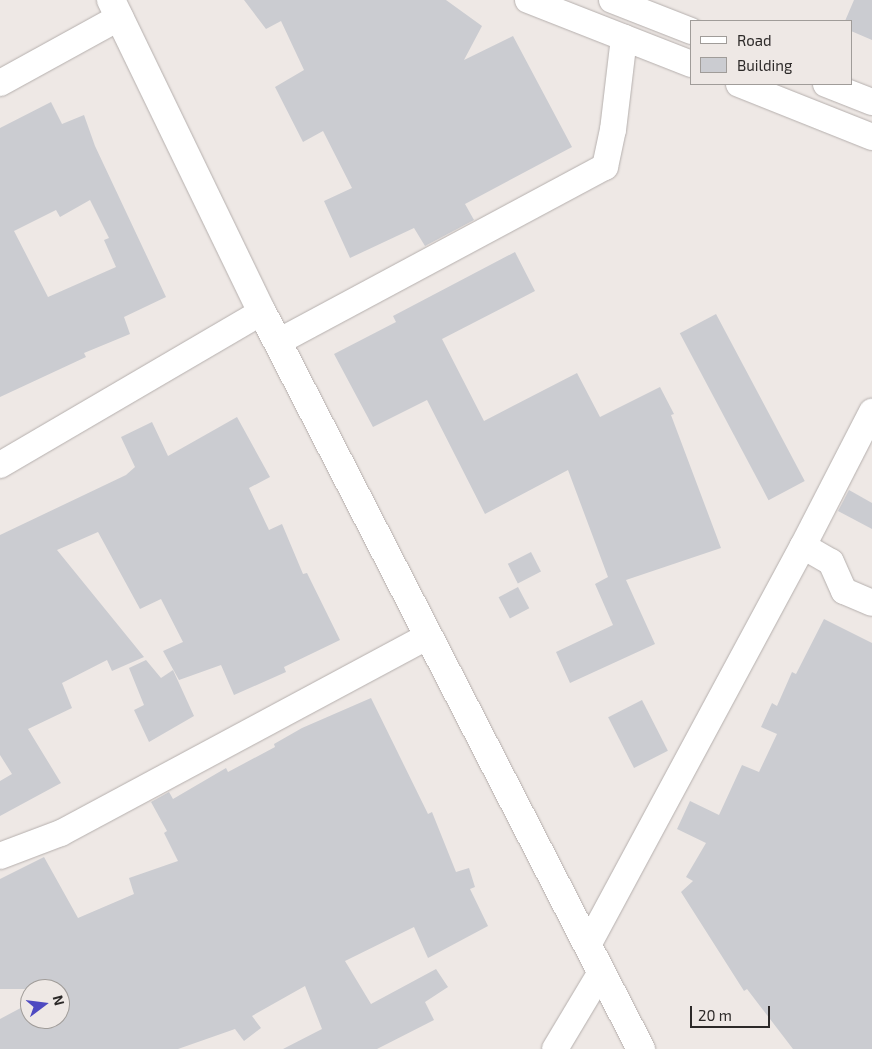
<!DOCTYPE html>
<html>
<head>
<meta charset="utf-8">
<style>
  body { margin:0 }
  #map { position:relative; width:872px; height:1049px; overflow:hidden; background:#eee8e5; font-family:"Exo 2",sans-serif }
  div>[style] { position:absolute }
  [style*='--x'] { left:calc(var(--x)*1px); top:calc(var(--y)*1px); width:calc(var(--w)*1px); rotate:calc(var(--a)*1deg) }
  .building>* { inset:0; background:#cbccd1; transform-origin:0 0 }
  .roads { filter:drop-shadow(0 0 1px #b5afad) drop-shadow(0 0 1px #b5afad) }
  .minor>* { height:26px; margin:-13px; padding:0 13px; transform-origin:13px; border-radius:13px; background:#fff }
  .secondary>* { height:28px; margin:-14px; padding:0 14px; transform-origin:14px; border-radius:14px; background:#fff }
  span { translate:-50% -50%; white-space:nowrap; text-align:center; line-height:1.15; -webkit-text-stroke:4px #eee8e5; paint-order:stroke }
  .legend { position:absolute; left:690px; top:20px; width:162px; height:65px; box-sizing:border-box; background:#eee8e5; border:1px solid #a09c99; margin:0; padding:6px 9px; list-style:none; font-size:15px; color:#2c2928 }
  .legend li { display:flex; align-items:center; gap:10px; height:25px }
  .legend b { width:25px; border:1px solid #a09c99 }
  .north { position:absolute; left:20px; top:979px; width:50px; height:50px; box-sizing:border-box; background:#eee8e5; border:1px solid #a09c99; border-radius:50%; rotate:75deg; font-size:14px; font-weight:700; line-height:20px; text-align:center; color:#2c2928 }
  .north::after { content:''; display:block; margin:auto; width:18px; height:22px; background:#4e4ac1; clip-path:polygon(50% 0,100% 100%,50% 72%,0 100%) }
  .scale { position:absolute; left:690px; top:1006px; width:80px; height:22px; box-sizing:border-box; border:2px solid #2c2928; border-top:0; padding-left:6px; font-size:15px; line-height:18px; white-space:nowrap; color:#2c2928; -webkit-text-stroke:4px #eee8e5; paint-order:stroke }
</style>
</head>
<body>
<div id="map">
  <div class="building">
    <div style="clip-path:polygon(244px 0,446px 0,482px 26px,464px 60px,513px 36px,572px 147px,465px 204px,474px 220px,425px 246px,414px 228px,350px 258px,324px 201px,352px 188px,323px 131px,303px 142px,275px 87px,304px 70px,281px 21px,266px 29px)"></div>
    <div style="clip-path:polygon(854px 0,872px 0,872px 40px,851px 31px,851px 21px,845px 21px)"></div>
    <div style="clip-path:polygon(evenodd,51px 102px,62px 124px,84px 115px,95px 146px,166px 297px,124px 317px,130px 334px,84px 353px,86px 357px,0 397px,0 128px,51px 102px,90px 200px,109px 238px,104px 240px,116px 267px,48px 297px,14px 231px,56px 210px,60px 217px,90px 200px)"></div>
    <div style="clip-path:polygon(515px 252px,535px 291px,442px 339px,484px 421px,577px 373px,600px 417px,660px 387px,674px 414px,671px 415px,721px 548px,626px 580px,655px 644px,570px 683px,556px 652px,613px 625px,595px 584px,608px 577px,568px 470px,485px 514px,427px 400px,373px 427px,334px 354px,396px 322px,393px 316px)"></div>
    <div style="left:716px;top:314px;width:189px;height:41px;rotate:62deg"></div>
    <div style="clip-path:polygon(237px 417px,270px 477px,249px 488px,269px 530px,282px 524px,303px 574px,307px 573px,340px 640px,284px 667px,286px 672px,234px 695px,221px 665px,179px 680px,163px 651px,183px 642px,161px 599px,140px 609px,98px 532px,57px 550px,144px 657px,112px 671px,107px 660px,62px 683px,72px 708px,28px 729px,61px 783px,0 816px,0 781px,12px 774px,0 755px,0 535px,126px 475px,135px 467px,121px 437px,152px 422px,168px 456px)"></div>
    <div style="clip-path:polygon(849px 490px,872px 503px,872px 529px,838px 511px)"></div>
    <div style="left:531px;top:552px;width:22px;height:26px;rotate:63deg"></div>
    <div style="left:518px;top:587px;width:24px;height:22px;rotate:62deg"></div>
    <div style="clip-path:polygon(824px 619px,872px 643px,872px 1049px,793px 1049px,747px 989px,744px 991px,681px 892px,693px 881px,686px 877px,706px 843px,677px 829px,690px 801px,719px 815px,742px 765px,759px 772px,777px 734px,761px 727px,772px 703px,777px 706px,792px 672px,796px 674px)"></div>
    <div style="clip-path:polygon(146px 660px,161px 678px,173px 670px,194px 716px,149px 742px,134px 710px,144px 705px,129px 668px)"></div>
    <div style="clip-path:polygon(371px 698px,428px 814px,432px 812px,456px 872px,469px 868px,475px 887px,470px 889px,488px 926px,428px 958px,414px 927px,345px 961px,371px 1004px,436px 969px,448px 987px,425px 1002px,434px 1020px,377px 1049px,283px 1049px,322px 1029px,305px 986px,252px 1016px,261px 1028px,244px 1041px,235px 1029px,178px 1049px,0 1049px,0 1019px,30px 1003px,30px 1019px,60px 1019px,60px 989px,0 989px,0 879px,44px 857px,78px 918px,134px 894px,129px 878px,178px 861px,164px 833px,167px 831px,151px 802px,169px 792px,173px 799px,226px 768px,228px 772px,275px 747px,274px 744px,302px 728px)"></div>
    <div style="left:642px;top:700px;width:57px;height:38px;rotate:63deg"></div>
  </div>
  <div class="roads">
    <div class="minor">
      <div style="--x:528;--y:0;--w:175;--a:21.4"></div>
      <div style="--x:612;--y:0;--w:85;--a:21.4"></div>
      <div style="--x:0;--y:83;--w:137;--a:-28.8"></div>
      <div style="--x:739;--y:84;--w:143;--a:21.7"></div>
      <div style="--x:826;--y:84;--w:49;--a:21.4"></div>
      <div style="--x:278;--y:342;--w:371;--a:-28.2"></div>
      <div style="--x:605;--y:167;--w:38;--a:-78"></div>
      <div style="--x:613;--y:130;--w:93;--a:-83.2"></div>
      <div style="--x:0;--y:465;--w:303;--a:-30.3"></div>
      <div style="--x:803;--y:546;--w:151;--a:-62.8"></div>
      <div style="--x:0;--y:856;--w:65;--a:-20.7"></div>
      <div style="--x:61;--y:833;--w:417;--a:-28.2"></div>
      <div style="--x:588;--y:945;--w:453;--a:-61.7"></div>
      <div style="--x:803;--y:546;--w:32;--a:30"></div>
      <div style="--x:831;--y:562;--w:32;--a:66"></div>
      <div style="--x:844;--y:591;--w:30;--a:23"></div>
      <div style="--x:555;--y:1049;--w:90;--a:-59.1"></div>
    </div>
    <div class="secondary">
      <div style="--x:111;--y:0;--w:347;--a:64.2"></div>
      <div style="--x:262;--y:312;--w:829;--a:62.79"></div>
    </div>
  </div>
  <ul class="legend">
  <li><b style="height:6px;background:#fff"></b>Road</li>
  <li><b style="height:14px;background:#cbccd1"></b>Building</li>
  </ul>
  <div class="north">N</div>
  <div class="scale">20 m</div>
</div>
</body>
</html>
